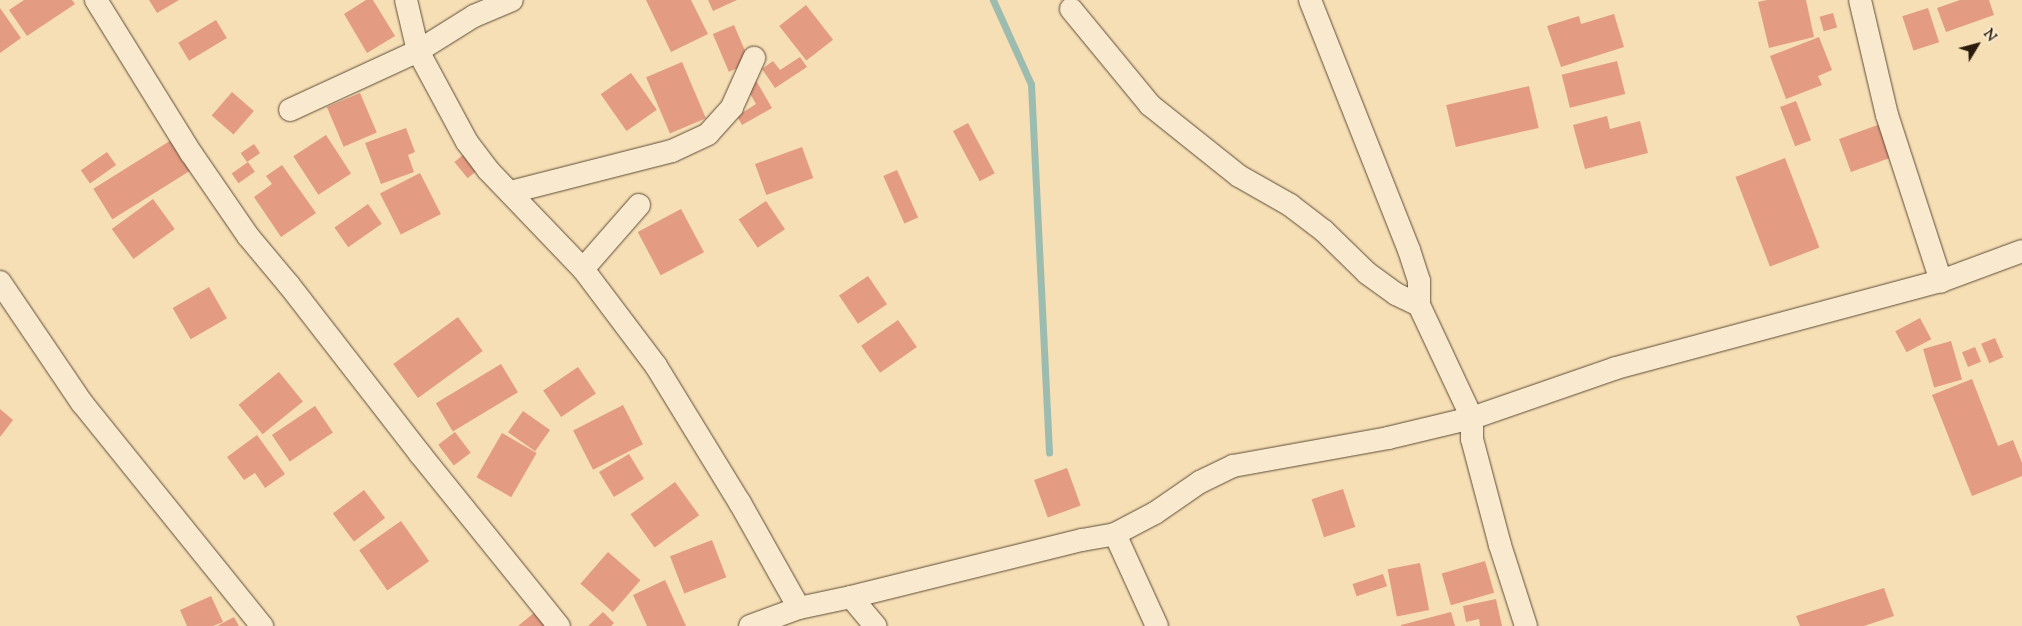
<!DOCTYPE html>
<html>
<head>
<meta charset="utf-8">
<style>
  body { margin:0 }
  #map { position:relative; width:2022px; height:626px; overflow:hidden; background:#f6deb5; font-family:"Sorts Mill Goudy",serif }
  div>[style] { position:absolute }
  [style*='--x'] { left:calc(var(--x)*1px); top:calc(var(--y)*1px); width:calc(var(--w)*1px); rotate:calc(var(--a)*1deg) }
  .stream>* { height:7px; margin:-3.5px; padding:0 3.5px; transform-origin:3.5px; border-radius:3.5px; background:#9dbcb0 }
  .building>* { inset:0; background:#e39c82; transform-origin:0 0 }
  .roads { filter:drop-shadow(0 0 1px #5d4c36) drop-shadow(0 0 1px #5d4c36) }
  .minor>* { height:22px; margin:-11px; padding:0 11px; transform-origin:11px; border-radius:11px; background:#f9eacf }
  span { translate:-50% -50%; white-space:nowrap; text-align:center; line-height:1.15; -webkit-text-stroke:4px #f9eacf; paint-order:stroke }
  .north { position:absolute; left:1952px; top:20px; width:50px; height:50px; -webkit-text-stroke:4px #f9eacf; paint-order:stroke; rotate:53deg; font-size:14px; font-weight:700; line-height:20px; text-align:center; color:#2a1b0b }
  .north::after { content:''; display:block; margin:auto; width:18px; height:22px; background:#2a1b0b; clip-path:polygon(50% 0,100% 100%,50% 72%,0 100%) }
</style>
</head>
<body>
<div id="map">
  <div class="stream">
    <div style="--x:993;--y:0;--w:92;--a:65.7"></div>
    <div style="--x:1031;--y:84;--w:369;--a:87.2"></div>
  </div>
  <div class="building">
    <div style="clip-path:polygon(24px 0,72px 0,75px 4px,27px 36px,9px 10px)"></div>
    <div style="clip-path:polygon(149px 0,179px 0,157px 13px)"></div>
    <div style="clip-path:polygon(366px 0,373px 0,395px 36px,367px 53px,344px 14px)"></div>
    <div style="clip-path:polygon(646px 0,691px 0,708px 34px,671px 52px)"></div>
    <div style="clip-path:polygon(708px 0,737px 0,713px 11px)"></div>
    <div style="clip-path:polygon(1767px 0,1806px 0,1814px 37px,1769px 48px,1758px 2px)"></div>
    <div style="clip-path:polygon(1960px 0,1989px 0,1994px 15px,1946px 32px,1937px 8px)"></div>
    <div style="left:806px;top:5px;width:44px;height:34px;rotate:52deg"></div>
    <div style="clip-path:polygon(0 8px,21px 38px,0 53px)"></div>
    <div style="left:1928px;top:8px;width:36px;height:27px;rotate:72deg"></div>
    <div style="left:1833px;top:13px;width:15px;height:14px;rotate:74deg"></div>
    <div style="clip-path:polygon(1614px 14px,1624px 47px,1561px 67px,1547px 26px,1579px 16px,1581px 24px)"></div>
    <div style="left:216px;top:20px;width:21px;height:44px;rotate:59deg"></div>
    <div style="left:734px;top:25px;width:41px;height:23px;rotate:67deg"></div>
    <div style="clip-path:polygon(1819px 37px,1832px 70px,1818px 76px,1822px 85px,1786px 99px,1770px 56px)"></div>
    <div style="clip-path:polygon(800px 57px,807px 67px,775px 88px,762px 69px,773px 61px,780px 70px)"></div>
    <div style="left:1617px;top:61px;width:34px;height:57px;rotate:76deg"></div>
    <div style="left:682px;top:62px;width:61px;height:39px;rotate:67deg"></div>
    <div style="left:631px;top:73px;width:45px;height:37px;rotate:55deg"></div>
    <div style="clip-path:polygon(754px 77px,772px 108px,742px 125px,737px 116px,756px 104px,744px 83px)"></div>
    <div style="left:1529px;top:86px;width:43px;height:85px;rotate:77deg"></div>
    <div style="left:232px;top:92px;width:29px;height:31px;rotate:41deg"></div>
    <div style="left:360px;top:93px;width:43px;height:36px;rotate:67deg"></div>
    <div style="left:1796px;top:101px;width:42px;height:17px;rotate:69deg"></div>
    <div style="clip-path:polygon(1607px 116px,1610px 129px,1640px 121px,1648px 153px,1585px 169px,1573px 125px)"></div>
    <div style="left:1886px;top:122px;width:35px;height:50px;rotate:70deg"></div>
    <div style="left:968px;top:123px;width:57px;height:17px;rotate:62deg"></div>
    <div style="clip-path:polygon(406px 128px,415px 152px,408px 155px,414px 172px,381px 184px,365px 143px)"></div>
    <div style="left:326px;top:135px;width:46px;height:39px;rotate:57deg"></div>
    <div style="left:173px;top:139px;width:36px;height:94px;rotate:58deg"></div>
    <div style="left:254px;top:144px;width:11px;height:16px;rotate:56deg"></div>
    <div style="left:802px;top:147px;width:33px;height:50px;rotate:70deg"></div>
    <div style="left:107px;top:152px;width:16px;height:32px;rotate:55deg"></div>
    <div style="left:463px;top:155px;width:21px;height:11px;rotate:51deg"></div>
    <div style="left:1785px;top:158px;width:96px;height:53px;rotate:69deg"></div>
    <div style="left:248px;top:162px;width:12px;height:20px;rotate:55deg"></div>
    <div style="clip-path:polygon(282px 165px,316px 213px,281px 237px,254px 197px,272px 184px,266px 176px)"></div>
    <div style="left:897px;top:170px;width:52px;height:15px;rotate:66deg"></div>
    <div style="left:420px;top:173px;width:46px;height:45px;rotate:63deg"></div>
    <div style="left:153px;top:199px;width:37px;height:51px;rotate:54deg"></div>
    <div style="left:766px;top:201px;width:34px;height:33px;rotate:56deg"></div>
    <div style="left:368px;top:204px;width:24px;height:41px;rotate:55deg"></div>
    <div style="left:681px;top:209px;width:49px;height:49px;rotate:62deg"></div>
    <div style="left:868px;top:276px;width:34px;height:35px;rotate:56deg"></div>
    <div style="left:209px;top:287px;width:36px;height:42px;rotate:60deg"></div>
    <div style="left:458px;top:317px;width:42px;height:80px;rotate:54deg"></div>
    <div style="left:1920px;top:318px;width:24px;height:28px;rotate:62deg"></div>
    <div style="left:898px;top:320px;width:33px;height:45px;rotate:55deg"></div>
    <div style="left:1995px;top:338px;width:21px;height:15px;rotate:67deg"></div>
    <div style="left:1951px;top:341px;width:40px;height:29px;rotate:74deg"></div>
    <div style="left:1975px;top:347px;width:16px;height:14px;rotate:68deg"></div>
    <div style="left:501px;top:364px;width:33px;height:76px;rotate:59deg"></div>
    <div style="left:578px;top:367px;width:32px;height:42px;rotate:56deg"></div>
    <div style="left:279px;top:372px;width:38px;height:52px;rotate:51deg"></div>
    <div style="clip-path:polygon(1972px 379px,1998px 446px,2013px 440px,2022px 463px,2022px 476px,1972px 496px,1932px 395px)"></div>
    <div style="left:623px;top:405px;width:44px;height:56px;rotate:63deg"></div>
    <div style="left:315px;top:406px;width:32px;height:52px;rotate:56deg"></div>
    <div style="clip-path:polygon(0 409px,13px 420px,0 437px)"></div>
    <div style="left:523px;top:411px;width:33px;height:26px;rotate:35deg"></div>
    <div style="left:455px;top:432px;width:26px;height:21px;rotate:53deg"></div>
    <div style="left:502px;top:433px;width:40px;height:51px;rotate:30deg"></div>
    <div style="clip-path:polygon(257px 435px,285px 474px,265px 488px,255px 473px,244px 480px,227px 457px)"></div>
    <div style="left:629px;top:454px;width:29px;height:35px;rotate:59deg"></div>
    <div style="left:1067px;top:468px;width:40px;height:35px;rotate:70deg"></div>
    <div style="left:675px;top:482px;width:41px;height:55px;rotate:54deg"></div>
    <div style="left:1343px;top:489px;width:40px;height:33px;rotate:72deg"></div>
    <div style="left:364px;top:490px;width:35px;height:39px;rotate:53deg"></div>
    <div style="left:401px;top:521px;width:49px;height:51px;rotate:55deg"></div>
    <div style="left:712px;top:540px;width:40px;height:45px;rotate:69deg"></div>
    <div style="left:608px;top:552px;width:43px;height:42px;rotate:41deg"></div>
    <div style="left:1485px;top:561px;width:33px;height:45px;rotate:74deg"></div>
    <div style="left:1420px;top:563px;width:48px;height:33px;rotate:79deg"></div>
    <div style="left:1383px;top:574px;width:13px;height:32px;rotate:72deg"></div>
    <div style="clip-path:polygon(665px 580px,686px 626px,647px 626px,633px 595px)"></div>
    <div style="clip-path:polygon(1884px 588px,1894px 616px,1864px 626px,1800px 626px,1796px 616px)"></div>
    <div style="clip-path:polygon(211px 596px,223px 622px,213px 626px,187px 626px,180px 610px)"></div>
    <div style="clip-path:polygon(1496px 599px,1502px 626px,1480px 626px,1479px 619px,1466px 622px,1463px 606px)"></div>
    <div style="clip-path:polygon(535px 612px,546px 626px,518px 626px)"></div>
    <div style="clip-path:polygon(603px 612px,614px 623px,611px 626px,588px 626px)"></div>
    <div style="clip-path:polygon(1451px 612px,1455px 626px,1401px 626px,1401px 625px)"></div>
    <div style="clip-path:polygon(234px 617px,239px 626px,217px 626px)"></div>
  </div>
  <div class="roads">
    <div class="minor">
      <div style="--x:96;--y:0;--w:180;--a:58.2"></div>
      <div style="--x:191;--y:153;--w:101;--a:55.5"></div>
      <div style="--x:248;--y:236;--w:64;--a:50.1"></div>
      <div style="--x:289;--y:285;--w:214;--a:52.2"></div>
      <div style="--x:420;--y:454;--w:221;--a:51.1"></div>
      <div style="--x:406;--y:0;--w:52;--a:76.8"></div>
      <div style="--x:418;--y:51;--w:103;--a:61.7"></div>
      <div style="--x:467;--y:142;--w:35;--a:53"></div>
      <div style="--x:488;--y:170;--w:137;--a:46.2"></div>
      <div style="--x:583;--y:269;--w:121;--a:53"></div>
      <div style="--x:656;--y:366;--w:161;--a:58.5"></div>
      <div style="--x:740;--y:503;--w:120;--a:60.7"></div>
      <div style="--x:1310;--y:0;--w:269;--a:68.4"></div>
      <div style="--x:1409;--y:250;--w:33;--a:72"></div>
      <div style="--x:1419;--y:281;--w:24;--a:90"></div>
      <div style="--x:1419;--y:305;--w:125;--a:64.9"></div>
      <div style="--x:1472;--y:418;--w:21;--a:90"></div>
      <div style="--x:1472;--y:439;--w:110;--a:75.2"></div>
      <div style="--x:1500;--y:545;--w:85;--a:72.2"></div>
      <div style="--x:1860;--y:0;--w:118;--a:76.8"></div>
      <div style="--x:1887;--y:115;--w:175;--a:72"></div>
      <div style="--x:1071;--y:9;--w:124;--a:50.5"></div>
      <div style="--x:1150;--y:105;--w:114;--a:38.6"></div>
      <div style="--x:1239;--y:176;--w:59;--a:29.6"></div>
      <div style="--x:1290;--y:205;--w:43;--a:37.4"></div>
      <div style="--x:1324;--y:231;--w:60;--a:44.3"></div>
      <div style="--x:1367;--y:273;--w:36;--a:36"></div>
      <div style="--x:1396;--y:294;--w:25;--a:26"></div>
      <div style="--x:290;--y:110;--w:141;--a:-24.7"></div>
      <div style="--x:418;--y:51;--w:66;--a:-32"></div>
      <div style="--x:474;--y:16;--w:41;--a:-22.8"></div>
      <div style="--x:511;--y:192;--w:166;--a:-14.3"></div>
      <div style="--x:672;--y:151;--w:40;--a:-25"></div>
      <div style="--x:708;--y:134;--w:36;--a:-48"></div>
      <div style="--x:732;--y:107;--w:54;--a:-65.8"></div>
      <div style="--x:583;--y:269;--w:85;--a:-48.8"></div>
      <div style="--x:0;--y:282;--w:146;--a:55.9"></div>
      <div style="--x:82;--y:403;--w:287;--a:51.1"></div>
      <div style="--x:1115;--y:534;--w:101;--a:65.5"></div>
      <div style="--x:851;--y:597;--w:38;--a:50"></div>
      <div style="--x:750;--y:626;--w:52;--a:-20.2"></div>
      <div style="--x:799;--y:608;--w:53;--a:-11.9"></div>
      <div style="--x:851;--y:597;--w:238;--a:-13.9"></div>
      <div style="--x:1082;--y:540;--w:34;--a:-10"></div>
      <div style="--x:1115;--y:534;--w:45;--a:-27.7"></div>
      <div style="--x:1155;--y:513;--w:55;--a:-34.6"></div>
      <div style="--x:1200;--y:482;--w:37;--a:-26"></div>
      <div style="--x:1233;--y:466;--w:158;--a:-10.2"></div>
      <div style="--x:1388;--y:438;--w:86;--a:-13.4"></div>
      <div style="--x:1472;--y:418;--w:152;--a:-19.1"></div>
      <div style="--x:1616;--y:368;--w:336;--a:-15"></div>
      <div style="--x:1941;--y:281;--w:86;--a:-20.3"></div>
    </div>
  </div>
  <div class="north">N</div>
</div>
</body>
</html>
